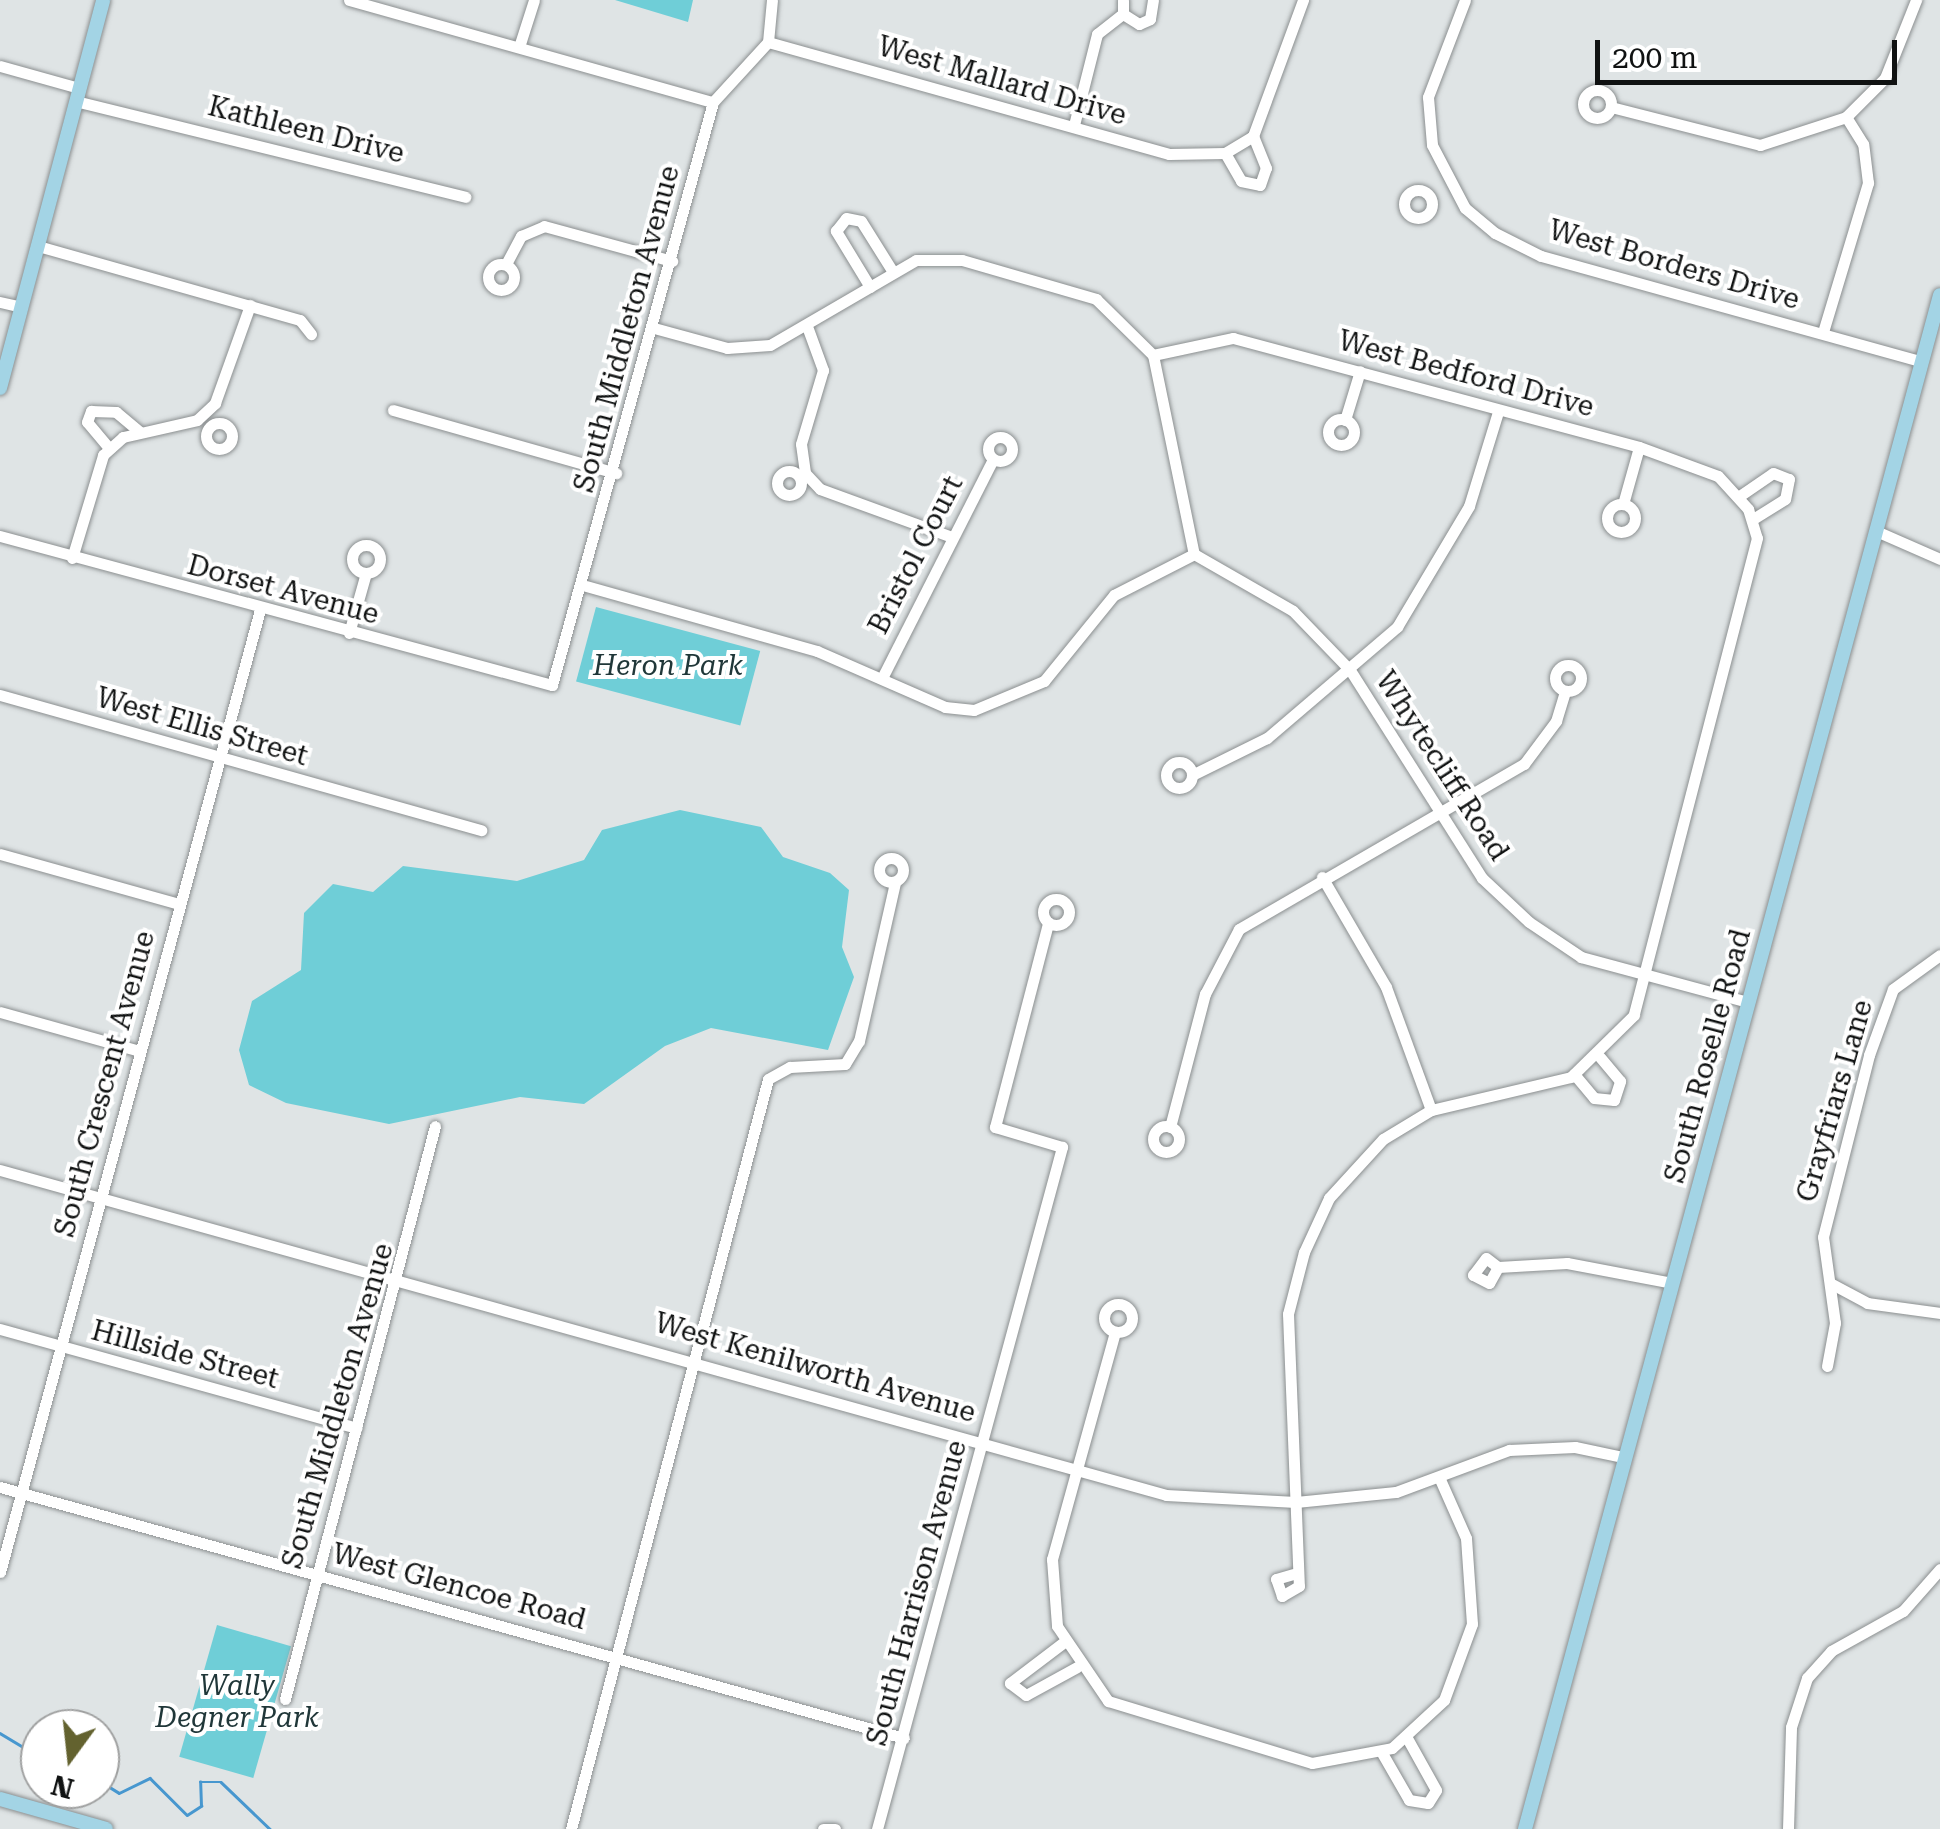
<!DOCTYPE html>
<html>
<head>
<meta charset="utf-8">
<style>
  body { margin:0 }
  #map { position:relative; width:1940px; height:1829px; overflow:hidden; background:#dfe4e5; font-family:"Roboto Serif",serif }
  div>[style] { position:absolute }
  [style*='--x'] { left:calc(var(--x)*1px); top:calc(var(--y)*1px); width:calc(var(--w)*1px); rotate:calc(var(--a)*1deg) }
  .green>* { inset:0; background:#6fced7; transform-origin:0 0 }
  .stream>* { height:2.5px; margin:-1.25px; padding:0 1.25px; transform-origin:1.25px; border-radius:1.25px; background:#4797cf }
  .roads { filter:drop-shadow(0 0 2px #8b8f90) drop-shadow(0 0 2px #8b8f90) }
  .minor>* { height:11px; margin:-5.5px; padding:0 5.5px; transform-origin:5.5px; border-radius:5.5px; background:#fff }
  .minor>.ring { margin:-5.5px; padding:0; box-sizing:content-box; background:none; border:11px solid #fff; border-radius:50% }
  .major>* { height:14px; margin:-7px; padding:0 7px; transform-origin:7px; border-radius:7px; background:#a3d4e5 }
  span { translate:-50% -50%; white-space:nowrap; text-align:center; line-height:1.15; -webkit-text-stroke:8px #fff; paint-order:stroke }
  .street-label { font-size:28px; color:#101212 }
  .park-label { font-size:28px; color:#203739; font-style:italic }
  .north { position:absolute; left:20px; top:1709px; width:100px; height:100px; box-sizing:border-box; background:#fff; border:2px solid #9fa0a0; border-radius:50%; rotate:195deg; font-size:28px; font-weight:700; line-height:40px; text-align:center; color:#101212 }
  .north::after { content:''; display:block; margin:auto; width:35px; height:45px; background:#63622f; clip-path:polygon(50% 0,100% 100%,50% 72%,0 100%) }
  .scale { position:absolute; left:1595px; top:40px; width:302px; height:45px; box-sizing:border-box; border:5px solid #101212; border-top:0; padding-left:12px; font-size:30px; line-height:35px; white-space:nowrap; color:#101212; -webkit-text-stroke:8px #fff; paint-order:stroke }
</style>
</head>
<body>
<div id="map">
  <div class="green">
    <div style="clip-path:polygon(615px 0,693px 0,688px 22px)"></div>
    <div style="left:596px;top:607px;width:170px;height:77px;rotate:15deg"></div>
    <div style="clip-path:polygon(680px 810px,761px 827px,783px 857px,830px 873px,849px 890px,842px 947px,854px 977px,828px 1050px,711px 1028px,665px 1046px,584px 1104px,520px 1097px,389px 1124px,286px 1103px,249px 1085px,239px 1050px,252px 1001px,301px 970px,304px 913px,333px 884px,373px 892px,403px 866px,517px 881px,584px 860px,602px 830px)"></div>
    <div style="left:217px;top:1625px;width:77px;height:137px;rotate:16deg"></div>
  </div>
  <div class="stream">
    <div style="--x:0;--y:1733;--w:47;--a:31"></div>
    <div style="--x:100;--y:1781;--w:22;--a:32"></div>
    <div style="--x:119;--y:1793;--w:34;--a:-26"></div>
    <div style="--x:150;--y:1778;--w:52;--a:45"></div>
    <div style="--x:187;--y:1815;--w:17;--a:-33"></div>
    <div style="--x:201;--y:1806;--w:24;--a:-92"></div>
    <div style="--x:200;--y:1782;--w:21;--a:0"></div>
    <div style="--x:221;--y:1782;--w:68;--a:43.8"></div>
  </div>
  <div class="roads">
    <div class="minor">
      <div style="--x:349;--y:0;--w:378;--a:15.7"></div>
      <div style="--x:1123;--y:0;--w:14;--a:90"></div>
      <div style="--x:1123;--y:14;--w:19;--a:32"></div>
      <div style="--x:1139;--y:24;--w:12;--a:-24"></div>
      <div style="--x:1150;--y:19;--w:19;--a:-81"></div>
      <div style="--x:1465;--y:0;--w:104;--a:110.9"></div>
      <div style="--x:1428;--y:97;--w:48;--a:85.2"></div>
      <div style="--x:1432;--y:145;--w:71;--a:62.4"></div>
      <div style="--x:1465;--y:208;--w:39;--a:40"></div>
      <div style="--x:1495;--y:233;--w:51;--a:26.6"></div>
      <div style="--x:1541;--y:256;--w:395;--a:15.5"></div>
      <div style="--x:768;--y:42;--w:416;--a:15.6"></div>
      <div style="--x:1169;--y:154;--w:56;--a:-1"></div>
      <div style="--x:1225;--y:153;--w:33;--a:-31"></div>
      <div style="--x:519;--y:47;--w:49;--a:-72.3"></div>
      <div style="--x:0;--y:66;--w:82;--a:15.6"></div>
      <div class="ring" style="left:1583px;top:90px;width:17px;height:17px"></div>
      <div style="--x:75;--y:101;--w:402;--a:13.8"></div>
      <div style="--x:1611;--y:107;--w:154;--a:14.3"></div>
      <div style="--x:1760;--y:145;--w:90;--a:-18"></div>
      <div style="--x:1846;--y:117;--w:55;--a:-45"></div>
      <div style="--x:1885;--y:78;--w:84;--a:-68.3"></div>
      <div style="--x:1074;--y:125;--w:94;--a:-75.8"></div>
      <div style="--x:1097;--y:34;--w:33;--a:-38"></div>
      <div style="--x:1253;--y:136;--w:145;--a:-69.8"></div>
      <div style="--x:1225;--y:153;--w:32;--a:60"></div>
      <div style="--x:1241;--y:181;--w:19;--a:12"></div>
      <div style="--x:1260;--y:185;--w:18;--a:-71"></div>
      <div style="--x:1266;--y:168;--w:35;--a:-112"></div>
      <div class="ring" style="left:1404px;top:190px;width:17px;height:17px"></div>
      <div style="--x:38;--y:246;--w:272;--a:15.8"></div>
      <div style="--x:300;--y:320;--w:18;--a:52"></div>
      <div class="ring" style="left:488px;top:264px;width:15px;height:15px"></div>
      <div style="--x:506;--y:264;--w:32;--a:-62"></div>
      <div style="--x:521;--y:236;--w:25;--a:-23"></div>
      <div style="--x:544;--y:226;--w:133;--a:15.3"></div>
      <div style="--x:870;--y:287;--w:66;--a:-121.3"></div>
      <div style="--x:836;--y:231;--w:16;--a:-52"></div>
      <div style="--x:846;--y:218;--w:15;--a:11"></div>
      <div style="--x:861;--y:221;--w:60;--a:57.9"></div>
      <div style="--x:0;--y:302;--w:22;--a:13"></div>
      <div style="--x:654;--y:328;--w:76;--a:15.3"></div>
      <div style="--x:727;--y:348;--w:43;--a:-4"></div>
      <div style="--x:770;--y:345;--w:169;--a:-30.2"></div>
      <div style="--x:916;--y:260;--w:46;--a:0"></div>
      <div style="--x:962;--y:260;--w:140;--a:16.2"></div>
      <div style="--x:1096;--y:299;--w:80;--a:44.5"></div>
      <div style="--x:1153;--y:355;--w:203;--a:78.4"></div>
      <div style="--x:808;--y:329;--w:44;--a:69.9"></div>
      <div style="--x:823;--y:370;--w:77;--a:106.6"></div>
      <div style="--x:801;--y:444;--w:29;--a:82"></div>
      <div style="--x:805;--y:473;--w:22;--a:47"></div>
      <div style="--x:820;--y:489;--w:140;--a:20"></div>
      <div style="--x:1823;--y:332;--w:156;--a:-73.2"></div>
      <div style="--x:1868;--y:183;--w:39;--a:-97"></div>
      <div style="--x:1863;--y:144;--w:32;--a:-122"></div>
      <div style="--x:1153;--y:355;--w:82;--a:-12"></div>
      <div style="--x:1233;--y:338;--w:420;--a:15"></div>
      <div style="--x:1639;--y:447;--w:84;--a:20.2"></div>
      <div style="--x:1718;--y:476;--w:45;--a:47.7"></div>
      <div style="--x:1748;--y:509;--w:30;--a:73"></div>
      <div style="--x:1757;--y:538;--w:493;--a:104.5"></div>
      <div style="--x:1634;--y:1015;--w:88;--a:135.5"></div>
      <div style="--x:1571;--y:1077;--w:144;--a:166.7"></div>
      <div style="--x:1431;--y:1110;--w:56;--a:148.9"></div>
      <div style="--x:1383;--y:1139;--w:80;--a:132.5"></div>
      <div style="--x:1329;--y:1198;--w:60;--a:114.8"></div>
      <div style="--x:1304;--y:1252;--w:64;--a:104.5"></div>
      <div style="--x:1288;--y:1314;--w:272;--a:87.7"></div>
      <div style="--x:1299;--y:1586;--w:20;--a:150"></div>
      <div style="--x:1282;--y:1596;--w:18;--a:-109"></div>
      <div style="--x:1276;--y:1579;--w:18;--a:-16"></div>
      <div style="--x:393;--y:410;--w:232;--a:15.8"></div>
      <div class="ring" style="left:1328px;top:419px;width:15px;height:15px"></div>
      <div style="--x:1345;--y:420;--w:51;--a:-73"></div>
      <div class="ring" style="left:206px;top:423px;width:15px;height:15px"></div>
      <div class="ring" style="left:988px;top:437px;width:13px;height:13px"></div>
      <div style="--x:109;--y:448;--w:34;--a:-130"></div>
      <div style="--x:87;--y:422;--w:12;--a:-70"></div>
      <div style="--x:91;--y:411;--w:25;--a:2"></div>
      <div style="--x:116;--y:412;--w:30;--a:40"></div>
      <div class="ring" style="left:777px;top:471px;width:13px;height:13px"></div>
      <div style="--x:1738;--y:497;--w:42;--a:-34.4"></div>
      <div style="--x:1773;--y:473;--w:17;--a:21"></div>
      <div style="--x:1789;--y:479;--w:20;--a:101"></div>
      <div style="--x:1785;--y:499;--w:38;--a:148"></div>
      <div style="--x:1623;--y:504;--w:59;--a:-74.3"></div>
      <div class="ring" style="left:1607px;top:504px;width:17px;height:17px"></div>
      <div style="--x:1876;--y:531;--w:70;--a:23.6"></div>
      <div style="--x:0;--y:536;--w:572;--a:15.11"></div>
      <div style="--x:552;--y:685;--w:605;--a:-74.56"></div>
      <div style="--x:713;--y:102;--w:81;--a:-47.5"></div>
      <div style="--x:768;--y:42;--w:42;--a:-84.6"></div>
      <div class="ring" style="left:352px;top:545px;width:17px;height:17px"></div>
      <div style="--x:72;--y:558;--w:108;--a:-73.2"></div>
      <div style="--x:103;--y:455;--w:27;--a:-42"></div>
      <div style="--x:123;--y:437;--w:76;--a:-12.9"></div>
      <div style="--x:197;--y:420;--w:25;--a:-43"></div>
      <div style="--x:215;--y:403;--w:104;--a:-70.3"></div>
      <div style="--x:586;--y:586;--w:240;--a:15.7"></div>
      <div style="--x:817;--y:651;--w:140;--a:23.6"></div>
      <div style="--x:945;--y:707;--w:29;--a:6"></div>
      <div style="--x:974;--y:710;--w:76;--a:-22.5"></div>
      <div style="--x:1044;--y:681;--w:111;--a:-50.9"></div>
      <div style="--x:1114;--y:595;--w:90;--a:-27.1"></div>
      <div style="--x:1194;--y:554;--w:114;--a:29.9"></div>
      <div style="--x:1293;--y:611;--w:82;--a:46"></div>
      <div style="--x:1350;--y:670;--w:246;--a:57.6"></div>
      <div style="--x:1482;--y:878;--w:64;--a:43.1"></div>
      <div style="--x:1529;--y:922;--w:63;--a:33.9"></div>
      <div style="--x:1581;--y:957;--w:173;--a:15.1"></div>
      <div style="--x:349;--y:633;--w:62;--a:-74.2"></div>
      <div class="ring" style="left:1555px;top:665px;width:15px;height:15px"></div>
      <div style="--x:884;--y:674;--w:241;--a:-63.1"></div>
      <div style="--x:0;--y:695;--w:500;--a:15.7"></div>
      <div class="ring" style="left:1166px;top:762px;width:15px;height:15px"></div>
      <div style="--x:1192;--y:775;--w:84;--a:-26.3"></div>
      <div style="--x:1267;--y:738;--w:171;--a:-40.5"></div>
      <div style="--x:1397;--y:627;--w:141;--a:-59.2"></div>
      <div style="--x:1469;--y:506;--w:98;--a:-72.9"></div>
      <div style="--x:0;--y:854;--w:186;--a:15.6"></div>
      <div class="ring" style="left:879px;top:858px;width:13px;height:13px"></div>
      <div style="--x:1322;--y:877;--w:127;--a:59.8"></div>
      <div style="--x:1386;--y:987;--w:131;--a:69.9"></div>
      <div class="ring" style="left:1043px;top:899px;width:15px;height:15px"></div>
      <div style="--x:0;--y:1012;--w:145;--a:15.6"></div>
      <div style="--x:1574;--y:1074;--w:31;--a:50"></div>
      <div style="--x:1594;--y:1098;--w:20;--a:6"></div>
      <div style="--x:1614;--y:1100;--w:20;--a:-72"></div>
      <div style="--x:1620;--y:1081;--w:31;--a:-130"></div>
      <div class="ring" style="left:1153px;top:1126px;width:15px;height:15px"></div>
      <div style="--x:1170;--y:1127;--w:138;--a:-75.3"></div>
      <div style="--x:1205;--y:994;--w:73;--a:-62.4"></div>
      <div style="--x:1239;--y:929;--w:329;--a:-30.1"></div>
      <div style="--x:1524;--y:764;--w:54;--a:-53.3"></div>
      <div style="--x:1556;--y:721;--w:31;--a:-73"></div>
      <div style="--x:0;--y:1170;--w:1210;--a:15.57"></div>
      <div style="--x:1166;--y:1495;--w:130;--a:3.1"></div>
      <div style="--x:1296;--y:1502;--w:100;--a:-5.7"></div>
      <div style="--x:1396;--y:1492;--w:121;--a:-20.4"></div>
      <div style="--x:1509;--y:1450;--w:66;--a:-2.6"></div>
      <div style="--x:1575;--y:1447;--w:48;--a:12"></div>
      <div style="--x:1498;--y:1267;--w:18;--a:119"></div>
      <div style="--x:1489;--y:1283;--w:18;--a:-153"></div>
      <div style="--x:1473;--y:1275;--w:21;--a:-53"></div>
      <div style="--x:1486;--y:1258;--w:15;--a:37"></div>
      <div style="--x:1498;--y:1267;--w:69;--a:-3.3"></div>
      <div style="--x:1567;--y:1263;--w:108;--a:10.7"></div>
      <div style="--x:1832;--y:1284;--w:40;--a:28"></div>
      <div style="--x:1867;--y:1303;--w:74;--a:7.8"></div>
      <div class="ring" style="left:1104px;top:1304px;width:17px;height:17px"></div>
      <div style="--x:0;--y:1329;--w:370;--a:15.5"></div>
      <div style="--x:1115;--y:1332;--w:236;--a:105.5"></div>
      <div style="--x:1052;--y:1559;--w:67;--a:85.7"></div>
      <div style="--x:1057;--y:1626;--w:91;--a:55.8"></div>
      <div style="--x:1108;--y:1701;--w:213;--a:16.9"></div>
      <div style="--x:1312;--y:1763;--w:81;--a:-10.6"></div>
      <div style="--x:1392;--y:1748;--w:71;--a:-42.7"></div>
      <div style="--x:1444;--y:1700;--w:81;--a:-69.8"></div>
      <div style="--x:1472;--y:1624;--w:86;--a:-94"></div>
      <div style="--x:1466;--y:1538;--w:67;--a:-113.9"></div>
      <div style="--x:1827;--y:1366;--w:44;--a:-79.5"></div>
      <div style="--x:1835;--y:1323;--w:87;--a:-97.9"></div>
      <div style="--x:1823;--y:1237;--w:188;--a:-75.8"></div>
      <div style="--x:1869;--y:1055;--w:70;--a:-70"></div>
      <div style="--x:1893;--y:989;--w:58;--a:-35.9"></div>
      <div style="--x:0;--y:1487;--w:938;--a:15.52"></div>
      <div style="--x:0;--y:1572;--w:997;--a:-74.88"></div>
      <div style="--x:1064;--y:1642;--w:68;--a:142.8"></div>
      <div style="--x:1010;--y:1683;--w:20;--a:37"></div>
      <div style="--x:1026;--y:1695;--w:58;--a:-28.8"></div>
      <div style="--x:285;--y:1699;--w:592;--a:-75.33"></div>
      <div style="--x:1382;--y:1753;--w:54;--a:60.1"></div>
      <div style="--x:1409;--y:1800;--w:19;--a:9"></div>
      <div style="--x:1428;--y:1803;--w:15;--a:-58"></div>
      <div style="--x:1436;--y:1790;--w:60;--a:-119.1"></div>
      <div style="--x:571;--y:1829;--w:775;--a:-75.28"></div>
      <div style="--x:768;--y:1079;--w:25;--a:-29"></div>
      <div style="--x:790;--y:1067;--w:55;--a:-3.1"></div>
      <div style="--x:845;--y:1064;--w:27;--a:-59"></div>
      <div style="--x:859;--y:1041;--w:163;--a:-77.2"></div>
      <div style="--x:823;--y:1829;--w:12;--a:0"></div>
      <div style="--x:877;--y:1829;--w:707;--a:-74.82"></div>
      <div style="--x:1062;--y:1147;--w:70;--a:-163.4"></div>
      <div style="--x:995;--y:1127;--w:211;--a:-75.4"></div>
      <div style="--x:1788;--y:1829;--w:102;--a:-88.3"></div>
      <div style="--x:1791;--y:1727;--w:52;--a:-71.9"></div>
      <div style="--x:1807;--y:1678;--w:36;--a:-48"></div>
      <div style="--x:1831;--y:1651;--w:82;--a:-29.1"></div>
      <div style="--x:1903;--y:1611;--w:56;--a:-48.6"></div>
    </div>
    <div class="major">
      <div style="--x:0;--y:388;--w:401;--a:-75.1"></div>
      <div style="--x:0;--y:1799;--w:110;--a:15.8"></div>
      <div style="--x:1525;--y:1829;--w:1589;--a:-74.86"></div>
    </div>
  </div>
  <div class="street-label">
    <span style="left:1002px;top:81px;rotate:16deg">West Mallard Drive</span>
    <span style="left:306px;top:130px;rotate:14deg">Kathleen Drive</span>
    <span style="left:1674px;top:265px;rotate:16deg">West Borders Drive</span>
    <span style="left:627px;top:329px;rotate:-75deg">South Middleton Avenue</span>
    <span style="left:1466px;top:374px;rotate:15deg">West Bedford Drive</span>
    <span style="left:916px;top:555px;rotate:-63deg">Bristol Court</span>
    <span style="left:283px;top:590px;rotate:15deg">Dorset Avenue</span>
    <span style="left:202px;top:727px;rotate:16deg">West Ellis Street</span>
    <span style="left:1442px;top:766px;rotate:57deg">Whytecliff Road</span>
    <span style="left:1708px;top:1056px;rotate:-75deg">South Roselle Road</span>
    <span style="left:105px;top:1084px;rotate:-75deg">South Crescent Avenue</span>
    <span style="left:1835px;top:1101px;rotate:-74deg">Grayfriars Lane</span>
    <span style="left:185px;top:1355px;rotate:15deg">Hillside Street</span>
    <span style="left:815px;top:1368px;rotate:16deg">West Kenilworth Avenue</span>
    <span style="left:338px;top:1406px;rotate:-74deg">South Middleton Avenue</span>
    <span style="left:459px;top:1587px;rotate:15deg">West Glencoe Road</span>
    <span style="left:917px;top:1593px;rotate:-75deg">South Harrison Avenue</span>
  </div>
  <div class="park-label">
    <span style="left:668px;top:666px">Heron Park</span>
    <span style="left:237px;top:1702px">Wally<br>Degner Park</span>
  </div>
  <div class="north">N</div>
  <div class="scale">200 m</div>
</div>
</body>
</html>
